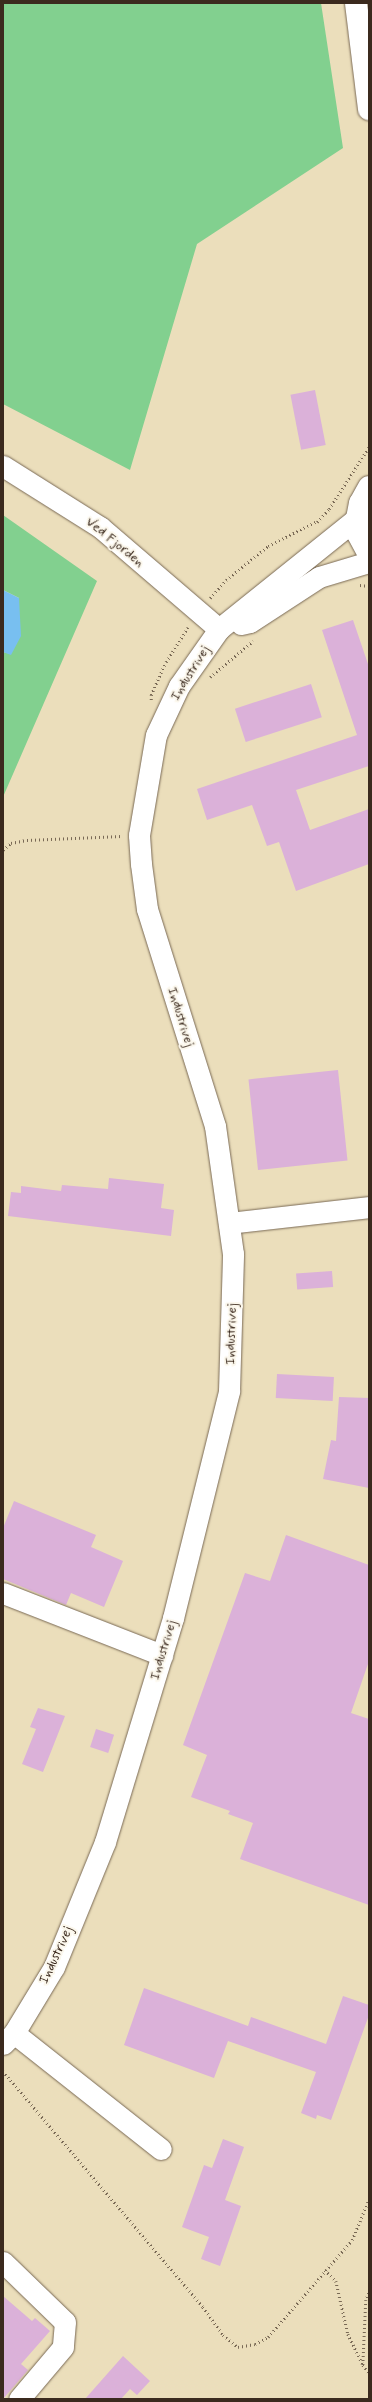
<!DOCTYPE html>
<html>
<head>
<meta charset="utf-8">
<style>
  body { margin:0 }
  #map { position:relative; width:372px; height:2402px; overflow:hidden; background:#ebdebb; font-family:Mynerve,sans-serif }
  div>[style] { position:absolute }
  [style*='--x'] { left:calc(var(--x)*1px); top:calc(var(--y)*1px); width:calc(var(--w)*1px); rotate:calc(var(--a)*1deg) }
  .green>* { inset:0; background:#82d08f }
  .water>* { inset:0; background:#78bff0 }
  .building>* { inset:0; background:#dbb1d9; transform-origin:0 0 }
  .path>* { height:2.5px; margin-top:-1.25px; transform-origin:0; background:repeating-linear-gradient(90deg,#796955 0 1px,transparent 0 4px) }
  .roads { filter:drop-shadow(0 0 1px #796955) drop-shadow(0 0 1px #796955) }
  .minor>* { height:21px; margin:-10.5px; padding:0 10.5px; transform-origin:10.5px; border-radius:10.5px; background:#fff }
  .major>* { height:22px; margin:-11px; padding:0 11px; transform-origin:11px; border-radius:11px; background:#fff }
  span { translate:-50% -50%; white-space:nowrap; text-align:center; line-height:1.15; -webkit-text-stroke:4px #fbf7ec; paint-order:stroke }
  .street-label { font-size:14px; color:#3b2a1e }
  .frame { position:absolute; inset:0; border:4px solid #3b2a1e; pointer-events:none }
</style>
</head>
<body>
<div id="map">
  <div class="green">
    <div style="clip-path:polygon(3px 3px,321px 3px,343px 148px,197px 244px,130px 470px,3px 404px)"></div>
    <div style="clip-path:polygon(3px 515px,97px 581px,3px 797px,3px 652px,11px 654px,19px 598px,3px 590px)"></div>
  </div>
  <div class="water">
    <div style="clip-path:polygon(3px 590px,19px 598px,21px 636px,11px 655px,3px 652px)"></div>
  </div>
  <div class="building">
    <div style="left:315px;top:390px;width:56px;height:25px;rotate:79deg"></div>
    <div style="clip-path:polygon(353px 620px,369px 667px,369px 766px,296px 790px,310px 830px,369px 809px,369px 864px,296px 891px,279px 842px,267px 846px,252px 805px,207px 820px,197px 789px,357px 735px,322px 630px)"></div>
    <div style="left:311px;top:684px;width:35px;height:80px;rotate:72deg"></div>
    <div style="left:338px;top:1070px;width:91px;height:90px;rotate:84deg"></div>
    <div style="clip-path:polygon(109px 1178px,164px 1184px,161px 1208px,174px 1210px,171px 1236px,8px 1216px,11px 1192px,21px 1193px,21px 1186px,61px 1191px,62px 1185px,108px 1189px)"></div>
    <div style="left:332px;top:1271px;width:16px;height:36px;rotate:86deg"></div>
    <div style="left:277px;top:1374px;width:57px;height:24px;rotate:3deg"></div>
    <div style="clip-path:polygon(339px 1397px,369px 1398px,369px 1488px,323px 1479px,331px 1440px,336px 1441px)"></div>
    <div style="clip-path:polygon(14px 1501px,96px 1535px,91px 1547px,123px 1561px,104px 1607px,71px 1593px,66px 1605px,3px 1579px,3px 1528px)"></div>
    <div style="clip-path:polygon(286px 1535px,369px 1565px,369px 1661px,351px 1713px,369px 1719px,369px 1905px,240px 1859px,253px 1823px,228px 1814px,230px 1811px,191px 1797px,207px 1755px,183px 1745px,245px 1573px,270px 1581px)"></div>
    <div style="clip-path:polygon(38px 1708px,65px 1716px,43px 1772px,22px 1764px,36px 1729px,30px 1727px)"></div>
    <div style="left:96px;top:1729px;width:19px;height:19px;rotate:18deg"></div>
    <div style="clip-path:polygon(144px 1988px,248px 2026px,251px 2017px,326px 2044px,343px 1996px,369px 2005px,369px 2015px,331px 2120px,317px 2115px,316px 2119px,301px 2113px,316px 2072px,228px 2041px,214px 2078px,124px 2045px)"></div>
    <div style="clip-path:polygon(223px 2139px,244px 2147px,225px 2200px,241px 2206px,220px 2266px,201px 2259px,209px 2237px,182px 2227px,204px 2165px,212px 2168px)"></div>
    <div style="clip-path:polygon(3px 2296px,32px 2321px,35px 2318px,50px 2331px,21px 2364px,28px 2370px,3px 2399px)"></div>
    <div style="clip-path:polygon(123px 2356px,150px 2381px,137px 2395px,130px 2389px,121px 2399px,85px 2399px)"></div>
  </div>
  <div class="path">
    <div style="--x:317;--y:522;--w:18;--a:-47"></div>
    <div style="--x:329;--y:509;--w:74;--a:-57.2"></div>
    <div style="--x:360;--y:585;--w:9;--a:6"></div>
    <div style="--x:210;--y:598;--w:24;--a:-48"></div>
    <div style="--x:226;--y:580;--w:54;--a:-39"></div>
    <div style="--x:268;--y:546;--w:55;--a:-27"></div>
    <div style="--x:210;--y:677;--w:56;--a:-39.9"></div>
    <div style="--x:151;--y:700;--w:5;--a:-90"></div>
    <div style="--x:151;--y:695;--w:36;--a:-66"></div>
    <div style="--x:166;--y:662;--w:41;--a:-57.8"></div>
    <div style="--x:3;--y:850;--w:11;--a:-41"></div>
    <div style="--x:11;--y:843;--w:16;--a:-11"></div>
    <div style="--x:27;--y:840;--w:95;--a:-2.4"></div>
    <div style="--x:3;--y:2071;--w:309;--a:49.7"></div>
    <div style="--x:203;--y:2307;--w:34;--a:54"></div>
    <div style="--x:223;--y:2335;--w:19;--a:39"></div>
    <div style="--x:238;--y:2347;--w:17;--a:-10"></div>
    <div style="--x:255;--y:2344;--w:15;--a:-28"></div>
    <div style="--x:268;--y:2337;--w:128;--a:-49.1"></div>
    <div style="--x:352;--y:2240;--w:44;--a:-67.5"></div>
    <div style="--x:325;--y:2270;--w:16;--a:45"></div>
    <div style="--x:336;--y:2281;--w:54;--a:77.2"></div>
    <div style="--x:348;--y:2334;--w:34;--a:64"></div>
    <div style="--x:369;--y:2293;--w:8;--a:113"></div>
    <div style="--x:366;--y:2300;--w:65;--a:92.6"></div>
    <div style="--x:363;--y:2365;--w:10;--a:53"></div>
  </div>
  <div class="roads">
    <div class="minor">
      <div style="--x:3;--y:466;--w:115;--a:32.2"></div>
      <div style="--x:100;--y:527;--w:157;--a:40.6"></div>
      <div style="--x:241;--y:624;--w:9;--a:-13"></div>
      <div style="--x:250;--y:622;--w:82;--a:-33.1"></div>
      <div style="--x:319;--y:577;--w:52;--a:-16.7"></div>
      <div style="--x:229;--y:1223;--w:141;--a:-6.5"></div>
      <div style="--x:3;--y:1593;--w:171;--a:21.3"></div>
      <div style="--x:14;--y:2033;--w:187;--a:38.3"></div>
      <div style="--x:3;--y:2044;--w:16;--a:-45"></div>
      <div style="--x:14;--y:2033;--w:77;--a:-58.8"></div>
      <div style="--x:54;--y:1967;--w:135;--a:-67.8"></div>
      <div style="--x:105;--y:1842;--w:234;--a:-73.1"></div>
      <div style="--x:173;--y:1618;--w:234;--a:-76.1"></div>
      <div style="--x:229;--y:1391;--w:137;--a:-88.3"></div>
      <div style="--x:233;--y:1254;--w:129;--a:-98"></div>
      <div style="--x:215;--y:1126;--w:227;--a:-107.4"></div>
      <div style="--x:147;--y:909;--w:45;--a:-97.6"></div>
      <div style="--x:141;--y:864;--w:29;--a:-94"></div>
      <div style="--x:139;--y:835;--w:101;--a:-80.4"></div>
      <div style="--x:156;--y:735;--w:54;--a:-64.9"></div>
      <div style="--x:179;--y:686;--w:70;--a:-54.9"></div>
      <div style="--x:219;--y:629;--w:177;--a:-38.8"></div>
      <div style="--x:3;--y:2262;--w:86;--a:44.1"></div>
      <div style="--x:65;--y:2322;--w:25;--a:95"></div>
      <div style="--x:63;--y:2347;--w:68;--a:130.2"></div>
    </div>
    <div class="major">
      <div style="--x:356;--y:3;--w:107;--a:83"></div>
      <div style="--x:369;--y:487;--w:18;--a:119"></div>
      <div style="--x:360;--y:503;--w:15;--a:101"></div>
      <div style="--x:357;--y:518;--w:16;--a:86"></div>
      <div style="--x:358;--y:534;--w:24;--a:62"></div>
    </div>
  </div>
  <div class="street-label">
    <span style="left:115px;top:542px;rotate:39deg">Ved Fjorden</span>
    <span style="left:190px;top:673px;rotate:-58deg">Industrivej</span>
    <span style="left:181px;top:1017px;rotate:73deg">Industrivej</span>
    <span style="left:231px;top:1334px;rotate:-88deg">Industrivej</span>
    <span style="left:163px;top:1650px;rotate:-73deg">Industrivej</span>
    <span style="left:56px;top:1955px;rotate:-65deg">Industrivej</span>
  </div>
  <div class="frame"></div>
</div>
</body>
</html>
